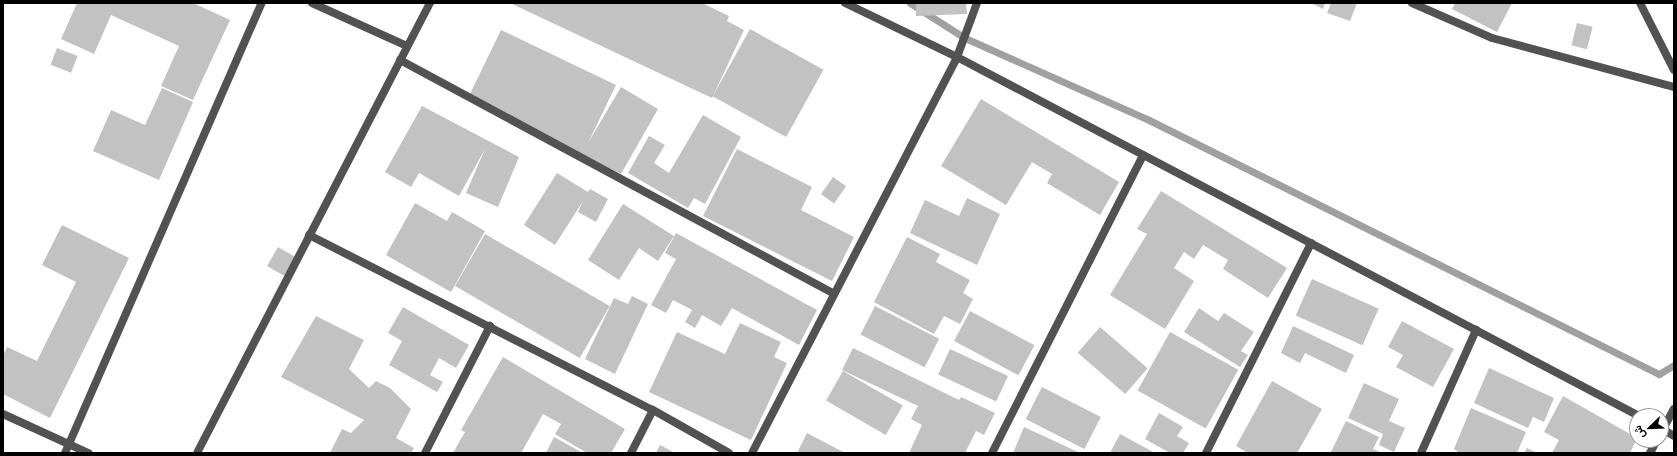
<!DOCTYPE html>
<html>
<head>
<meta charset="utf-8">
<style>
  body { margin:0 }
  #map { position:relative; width:1677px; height:456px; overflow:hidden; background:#fff; font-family:Arial,Vazirmatn,sans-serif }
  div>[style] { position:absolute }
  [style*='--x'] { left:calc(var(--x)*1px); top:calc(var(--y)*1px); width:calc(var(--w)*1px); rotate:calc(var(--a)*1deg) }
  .stream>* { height:7px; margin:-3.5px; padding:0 3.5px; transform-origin:3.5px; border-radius:3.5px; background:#a0a0a0 }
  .building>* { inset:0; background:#c2c2c2; transform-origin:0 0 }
  .street>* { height:8px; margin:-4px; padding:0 4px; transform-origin:4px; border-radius:4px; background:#525252 }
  span { translate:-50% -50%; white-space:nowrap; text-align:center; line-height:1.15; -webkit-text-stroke:3px #fff; paint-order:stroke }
  .frame { position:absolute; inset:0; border:4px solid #000; pointer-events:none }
  .north { position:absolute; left:1629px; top:408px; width:40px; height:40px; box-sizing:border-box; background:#fff; border:1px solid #999; border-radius:50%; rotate:247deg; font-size:11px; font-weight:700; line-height:16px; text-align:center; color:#000 }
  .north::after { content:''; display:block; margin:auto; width:14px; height:18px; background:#000; clip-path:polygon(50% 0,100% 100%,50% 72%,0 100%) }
</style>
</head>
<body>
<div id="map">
  <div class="stream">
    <div style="--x:910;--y:3;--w:65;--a:32.5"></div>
    <div style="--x:965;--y:38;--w:199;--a:24"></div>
    <div style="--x:1147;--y:119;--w:572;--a:26.48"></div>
    <div style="--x:1659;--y:374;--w:17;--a:-31"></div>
  </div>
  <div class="building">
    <div style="clip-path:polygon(77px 3px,193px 3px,230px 20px,193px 100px,161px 86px,179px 46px,111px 15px,94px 54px,61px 39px)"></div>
    <div style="clip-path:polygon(510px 3px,702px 3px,729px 16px,727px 21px,744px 30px,712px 98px)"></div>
    <div style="clip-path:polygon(916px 3px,966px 3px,967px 14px,916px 16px)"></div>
    <div style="clip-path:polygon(1311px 3px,1325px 3px,1323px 9px)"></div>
    <div style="clip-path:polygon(1331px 3px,1357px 3px,1350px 21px,1327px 13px)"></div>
    <div style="clip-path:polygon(1455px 3px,1512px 3px,1497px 32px,1452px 9px)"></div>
    <div style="left:1577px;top:23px;width:16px;height:23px;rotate:14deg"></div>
    <div style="left:750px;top:29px;width:84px;height:77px;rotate:29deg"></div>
    <div style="clip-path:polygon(501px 30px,616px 85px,588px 143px,621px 87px,658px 109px,621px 174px,469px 96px)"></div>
    <div style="left:57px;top:48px;width:22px;height:18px;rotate:21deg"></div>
    <div style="clip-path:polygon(162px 88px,193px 102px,159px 180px,93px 151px,111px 110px,145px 125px)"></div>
    <div style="clip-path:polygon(981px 99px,1119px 182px,1100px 215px,1047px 183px,1052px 174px,1032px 162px,1006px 205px,941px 166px)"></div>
    <div style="clip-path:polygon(422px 106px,519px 157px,498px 207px,466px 193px,485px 149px,459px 196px,419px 173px,411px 187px,385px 172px)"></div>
    <div style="clip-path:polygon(703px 115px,741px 137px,705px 204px,694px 198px,688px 208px,628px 173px,649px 136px,665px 145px,654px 163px,669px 173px)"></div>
    <div style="clip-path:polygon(737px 149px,812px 187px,801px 210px,854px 237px,832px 281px,703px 216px)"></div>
    <div style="clip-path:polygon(557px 173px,588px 192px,590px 189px,608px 199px,596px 222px,578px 212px,583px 201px,555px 245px,524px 225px)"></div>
    <div style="left:833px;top:177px;width:16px;height:21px;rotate:35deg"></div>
    <div style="clip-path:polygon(1161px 191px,1287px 268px,1268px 298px,1223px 269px,1228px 260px,1203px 245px,1194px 259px,1184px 252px,1174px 268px,1194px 281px,1165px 329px,1110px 295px,1147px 234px,1137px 229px)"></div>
    <div style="clip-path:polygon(967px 198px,1000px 214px,977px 265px,910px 233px,925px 200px,959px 216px)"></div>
    <div style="clip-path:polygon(415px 203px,447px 221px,452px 212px,485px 231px,451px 292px,386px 255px)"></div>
    <div style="clip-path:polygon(623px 204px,674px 236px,658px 261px,639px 248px,619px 280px,588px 260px)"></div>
    <div style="clip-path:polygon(62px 225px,129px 258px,50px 418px,3px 394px,3px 356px,7px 347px,37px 361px,76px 282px,42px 265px)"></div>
    <div style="clip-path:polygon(676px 233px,817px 310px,799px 345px,732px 308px,721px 326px,702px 315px,695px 328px,685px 322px,692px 310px,673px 300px,666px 313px,651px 305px,676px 259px,665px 253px)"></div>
    <div style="left:485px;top:234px;width:144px;height:60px;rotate:30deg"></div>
    <div style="clip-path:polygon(907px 237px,940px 254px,936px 262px,970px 280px,963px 293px,973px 299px,960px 324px,944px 316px,934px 334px,874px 302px)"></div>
    <div style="left:278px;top:247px;width:20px;height:22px;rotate:30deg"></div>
    <div style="left:1312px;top:279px;width:73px;height:40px;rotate:24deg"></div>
    <div style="clip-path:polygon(632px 296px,648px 304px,615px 374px,585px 359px,614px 298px,628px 304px)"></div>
    <div style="left:875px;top:306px;width:72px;height:32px;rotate:27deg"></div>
    <div style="clip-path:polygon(403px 307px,469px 345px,456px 368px,439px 358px,430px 375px,443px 382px,437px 392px,389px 365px,402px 341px,388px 333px)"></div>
    <div style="clip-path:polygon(1199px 308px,1218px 321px,1224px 313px,1254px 332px,1241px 351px,1248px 355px,1240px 367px,1184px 332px)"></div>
    <div style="left:970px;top:311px;width:73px;height:34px;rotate:28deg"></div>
    <div style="clip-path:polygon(316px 316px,364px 340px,349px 369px,369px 388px,376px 381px,390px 388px,411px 409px,396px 438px,414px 448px,411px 453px,330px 453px,342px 429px,351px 433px,364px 420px,281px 377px)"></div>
    <div style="clip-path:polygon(1402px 321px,1454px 349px,1433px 387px,1396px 367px,1403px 355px,1388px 347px)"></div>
    <div style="clip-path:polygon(740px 323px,781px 342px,774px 357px,787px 363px,751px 440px,649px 392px,677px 332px,725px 354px)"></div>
    <div style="clip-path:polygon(1293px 326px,1354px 355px,1346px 373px,1305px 353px,1300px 363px,1281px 353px)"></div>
    <div style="left:1100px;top:327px;width:63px;height:34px;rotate:41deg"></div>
    <div style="left:1170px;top:332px;width:78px;height:67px;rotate:29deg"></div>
    <div style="clip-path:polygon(853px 348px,959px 400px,961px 397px,995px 413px,984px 435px,976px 431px,965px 453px,909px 453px,922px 425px,911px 419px,918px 406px,842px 370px)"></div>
    <div style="left:950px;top:349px;width:64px;height:28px;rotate:25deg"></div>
    <div style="clip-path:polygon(503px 357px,625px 429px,611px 453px,587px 453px,555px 434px,561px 424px,543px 414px,521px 453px,453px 453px,465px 432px,461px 430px)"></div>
    <div style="clip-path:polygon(1489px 368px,1554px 398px,1544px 422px,1533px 417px,1528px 428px,1474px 403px)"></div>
    <div style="left:843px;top:371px;width:69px;height:34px;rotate:30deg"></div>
    <div style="clip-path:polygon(1272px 381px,1322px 409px,1297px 453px,1248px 453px,1236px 446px)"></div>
    <div style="clip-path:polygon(1364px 383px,1399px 399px,1389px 421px,1405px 428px,1394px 452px,1379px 445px,1383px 434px,1348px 418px)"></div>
    <div style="left:1042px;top:387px;width:66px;height:36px;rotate:27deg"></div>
    <div style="clip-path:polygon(1563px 396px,1637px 438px,1630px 453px,1552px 453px,1559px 440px,1544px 432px)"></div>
    <div style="clip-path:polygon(1471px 408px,1526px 432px,1517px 453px,1460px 453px,1454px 449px)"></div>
    <div style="clip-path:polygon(1159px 413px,1183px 427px,1177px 436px,1189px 443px,1183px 453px,1170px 453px,1145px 439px)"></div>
    <div style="clip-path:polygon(1346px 421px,1379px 437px,1373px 449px,1382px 453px,1331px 452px)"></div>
    <div style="clip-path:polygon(1024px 427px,1078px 452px,1078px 453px,1013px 453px)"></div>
    <div style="clip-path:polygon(807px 433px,845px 453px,797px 453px)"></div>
    <div style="clip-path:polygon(1120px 434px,1155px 453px,1110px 453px)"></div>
    <div style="clip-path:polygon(554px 437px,583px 453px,546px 453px)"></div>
    <div style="clip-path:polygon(660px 445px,675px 453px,656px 453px)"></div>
    <div style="clip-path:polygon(1527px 448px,1537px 453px,1524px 453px)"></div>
  </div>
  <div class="street">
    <div style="--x:312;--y:3;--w:104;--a:24.4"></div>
    <div style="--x:845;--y:3;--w:124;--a:25.7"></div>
    <div style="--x:957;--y:57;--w:771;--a:27.76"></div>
    <div style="--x:1412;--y:3;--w:87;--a:23.6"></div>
    <div style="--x:1492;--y:38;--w:188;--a:15.1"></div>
    <div style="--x:1640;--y:3;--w:75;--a:63.1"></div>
    <div style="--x:400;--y:60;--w:493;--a:28.3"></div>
    <div style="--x:309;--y:235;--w:386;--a:27"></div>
    <div style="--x:653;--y:410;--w:87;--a:29.5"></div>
    <div style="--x:3;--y:414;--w:94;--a:24.6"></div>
    <div style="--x:1661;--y:428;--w:15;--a:32"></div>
    <div style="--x:1661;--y:433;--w:27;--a:-62"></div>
    <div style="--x:65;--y:453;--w:491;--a:-66.4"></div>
    <div style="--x:197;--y:453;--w:507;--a:-62.63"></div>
    <div style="--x:425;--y:453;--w:143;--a:-62.9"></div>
    <div style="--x:631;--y:453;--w:48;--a:-62.9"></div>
    <div style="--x:752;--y:453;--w:446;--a:-62.6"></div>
    <div style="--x:957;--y:57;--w:58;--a:-69.7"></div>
    <div style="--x:992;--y:453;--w:334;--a:-63.1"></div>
    <div style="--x:1206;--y:453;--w:235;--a:-63.4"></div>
    <div style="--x:1421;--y:453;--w:135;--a:-65.9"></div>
    <div style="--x:1650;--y:453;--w:15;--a:-62"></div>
  </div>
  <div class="frame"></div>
  <div class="north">ش</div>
</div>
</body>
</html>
